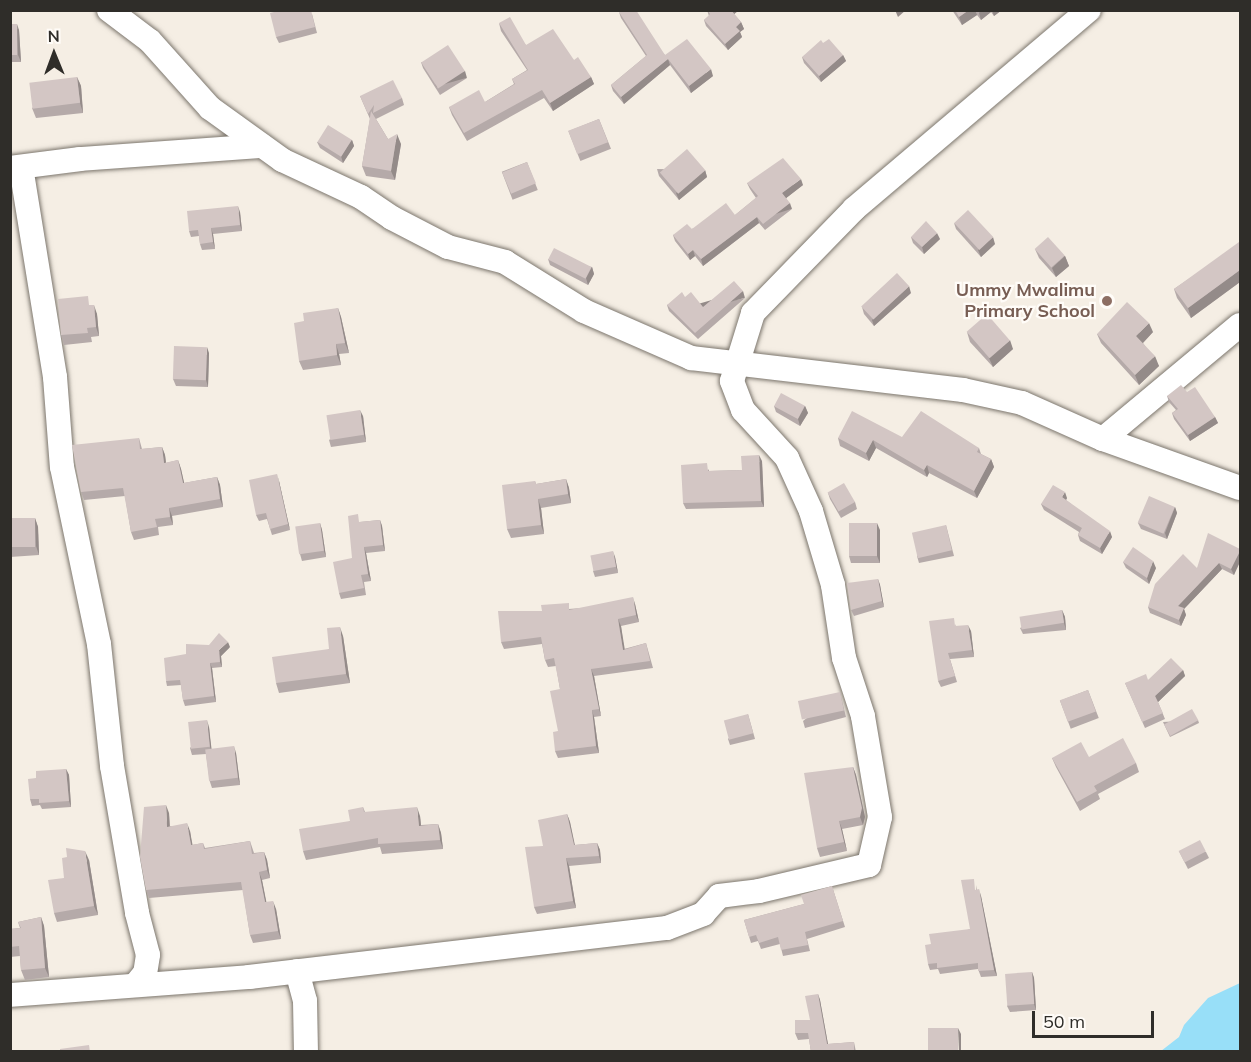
<!DOCTYPE html>
<html>
<head>
<meta charset="utf-8">
<style>
  body { margin:0 }
  #map { position:relative; width:1251px; height:1062px; overflow:hidden; background:#f5eee4; font-family:Mulish,sans-serif }
  div>[style] { position:absolute }
  [style*='--x'] { left:calc(var(--x)*1px); top:calc(var(--y)*1px); width:calc(var(--w)*1px); rotate:calc(var(--a)*1deg) }
  .water>* { inset:0; background:#98dff8 }
  .roads { filter:drop-shadow(0 0 2px #7c766d) drop-shadow(0 0 2px #7c766d) }
  .minor>* { height:24px; margin:-12px; padding:0 12px; transform-origin:12px; border-radius:12px; background:#fff }
  .wall>* { inset:0; background:#b5aaa9; transform-origin:0 0 }
  .shaded-wall>* { inset:0; background:#948b89; transform-origin:0 0 }
  .building>* { inset:0; background:#d3c6c4; transform-origin:0 0 }
  .dots>* { width:16px; height:16px; translate:-50% -50%; box-sizing:border-box; border:3px solid #fffcf8; border-radius:50% }
  span { translate:-50% -50%; white-space:nowrap; text-align:center; line-height:1.15; -webkit-text-stroke:4.5px #fffcf8; paint-order:stroke }
  .education-label { font-size:18px; color:#785e54; font-weight:700 }
  .right { translate:-100% -50%; text-align:right }
  .frame { position:absolute; inset:0; border:12px solid #2f2d29; pointer-events:none }
  .north { position:absolute; left:24px; top:24px; width:60px; height:60px; -webkit-text-stroke:4px #fffcf8; paint-order:stroke; rotate:359deg; font-size:16px; font-weight:700; line-height:24px; text-align:center; color:#2f2d29 }
  .north::after { content:''; display:block; margin:auto; width:21px; height:27px; background:#2f2d29; clip-path:polygon(50% 0,100% 100%,50% 72%,0 100%) }
  .scale { position:absolute; left:1032px; top:1011px; width:122px; height:27px; box-sizing:border-box; border:3px solid #2f2d29; border-top:0; padding-left:8px; font-size:18px; line-height:21px; white-space:nowrap; color:#2f2d29; -webkit-text-stroke:4px #fffcf8; paint-order:stroke }
</style>
</head>
<body>
<div id="map">
  <div class="water">
    <div style="clip-path:polygon(1240px 983px,1240px 1051px,1161px 1051px,1179px 1037px,1184px 1025px,1208px 998px)"></div>
  </div>
  <div class="roads">
    <div class="minor">
      <div style="--x:109;--y:10;--w:51;--a:37.1"></div>
      <div style="--x:150;--y:41;--w:90;--a:48.2"></div>
      <div style="--x:210;--y:108;--w:89;--a:35.8"></div>
      <div style="--x:282;--y:160;--w:87;--a:25.1"></div>
      <div style="--x:361;--y:197;--w:37;--a:34"></div>
      <div style="--x:392;--y:218;--w:63;--a:27.4"></div>
      <div style="--x:448;--y:247;--w:59;--a:14.7"></div>
      <div style="--x:505;--y:262;--w:93;--a:31.8"></div>
      <div style="--x:584;--y:311;--w:117;--a:23.7"></div>
      <div style="--x:691;--y:358;--w:274;--a:6.7"></div>
      <div style="--x:963;--y:390;--w:60;--a:12.4"></div>
      <div style="--x:1022;--y:403;--w:89;--a:24"></div>
      <div style="--x:1103;--y:439;--w:145;--a:19.7"></div>
      <div style="--x:21;--y:167;--w:213;--a:80.8"></div>
      <div style="--x:55;--y:377;--w:90;--a:85.6"></div>
      <div style="--x:62;--y:467;--w:181;--a:78.2"></div>
      <div style="--x:99;--y:644;--w:123;--a:83.9"></div>
      <div style="--x:112;--y:766;--w:149;--a:80.3"></div>
      <div style="--x:137;--y:913;--w:43;--a:75.3"></div>
      <div style="--x:148;--y:955;--w:18;--a:99"></div>
      <div style="--x:145;--y:973;--w:13;--a:129"></div>
      <div style="--x:10;--y:168;--w:71;--a:-7.3"></div>
      <div style="--x:80;--y:159;--w:182;--a:-4.1"></div>
      <div style="--x:1103;--y:439;--w:178;--a:-39.8"></div>
      <div style="--x:297;--y:971;--w:31;--a:75"></div>
      <div style="--x:305;--y:1001;--w:51;--a:88.9"></div>
      <div style="--x:10;--y:995;--w:240;--a:-4.3"></div>
      <div style="--x:249;--y:977;--w:421;--a:-6.7"></div>
      <div style="--x:667;--y:928;--w:39;--a:-21"></div>
      <div style="--x:703;--y:914;--w:24;--a:-48"></div>
      <div style="--x:719;--y:896;--w:40;--a:-7.1"></div>
      <div style="--x:759;--y:891;--w:113;--a:-13.3"></div>
      <div style="--x:869;--y:865;--w:49;--a:-77.1"></div>
      <div style="--x:880;--y:817;--w:102;--a:-99.6"></div>
      <div style="--x:863;--y:716;--w:61;--a:-108.1"></div>
      <div style="--x:844;--y:658;--w:74;--a:-98.6"></div>
      <div style="--x:833;--y:585;--w:77;--a:-106.6"></div>
      <div style="--x:811;--y:511;--w:58;--a:-114.4"></div>
      <div style="--x:787;--y:458;--w:65;--a:-132.5"></div>
      <div style="--x:743;--y:410;--w:31;--a:-111"></div>
      <div style="--x:732;--y:381;--w:71;--a:-72.8"></div>
      <div style="--x:753;--y:313;--w:145;--a:-45.8"></div>
      <div style="--x:854;--y:209;--w:308;--a:-40.3"></div>
    </div>
  </div>
  <div class="wall">
    <div style="clip-path:polygon(707px 10px,739px 10px,734px 14px,741px 22px,744px 29px,740px 32px,742px 37px,728px 50px,706px 26px,704px 20px,709px 16px)"></div>
    <div style="clip-path:polygon(952px 10px,1002px 10px,994px 16px,991px 12px,981px 20px,977px 15px,962px 25px)"></div>
    <div style="clip-path:polygon(619px 12px,665px 55px,713px 76px,691px 93px,670px 65px,624px 104px,613px 91px,611px 85px,646px 56px,621px 18px)"></div>
    <div style="clip-path:polygon(312px 14px,317px 33px,279px 43px,276px 37px)"></div>
    <div style="clip-path:polygon(499px 23px,526px 45px,574px 60px,591px 77px,594px 84px,553px 111px,544px 98px,467px 141px,452px 115px,449px 107px,485px 102px,514px 84px,512px 79px,527px 70px,501px 31px)"></div>
    <div style="clip-path:polygon(10px 24px,19px 30px,21px 62px,10px 62px)"></div>
    <div style="clip-path:polygon(843px 55px,846px 61px,821px 82px,804px 63px,802px 57px)"></div>
    <div style="clip-path:polygon(421px 62px,467px 78px,440px 95px,423px 68px)"></div>
    <div style="clip-path:polygon(77px 77px,81px 86px,83px 113px,36px 118px,32px 108px)"></div>
    <div style="clip-path:polygon(360px 96px,402px 98px,404px 105px,376px 119px,388px 139px,401px 144px,395px 180px,366px 176px,362px 166px,370px 119px)"></div>
    <div style="left:599px;top:119px;width:32px;height:33px;rotate:68deg"></div>
    <div style="clip-path:polygon(352px 140px,354px 146px,343px 163px,320px 148px,317px 142px)"></div>
    <div style="left:527px;top:162px;width:30px;height:27px;rotate:69deg"></div>
    <div style="clip-path:polygon(657px 169px,705px 170px,707px 177px,679px 200px,659px 176px)"></div>
    <div style="clip-path:polygon(747px 183px,803px 185px,786px 198px,792px 209px,765px 230px,759px 223px,703px 266px,695px 256px,690px 260px,675px 241px,673px 235px,735px 215px,756px 198px,750px 189px)"></div>
    <div style="clip-path:polygon(240px 212px,242px 231px,213px 234px,215px 249px,202px 250px,200px 244px,199px 236px,191px 237px,189px 231px)"></div>
    <div style="clip-path:polygon(954px 223px,995px 244px,981px 257px,956px 229px)"></div>
    <div style="clip-path:polygon(911px 237px,940px 239px,924px 254px,913px 243px)"></div>
    <div style="clip-path:polygon(1240px 244px,1240px 282px,1191px 318px,1177px 298px,1174px 289px)"></div>
    <div style="clip-path:polygon(1035px 249px,1065px 256px,1069px 266px,1056px 277px,1039px 258px)"></div>
    <div style="clip-path:polygon(548px 259px,592px 267px,594px 274px,588px 285px,550px 265px)"></div>
    <div style="clip-path:polygon(911px 293px,874px 326px,864px 314px,862px 307px)"></div>
    <div style="clip-path:polygon(685px 297px,703px 307px,745px 298px,698px 339px,669px 311px,667px 305px)"></div>
    <div style="clip-path:polygon(91px 305px,97px 314px,99px 336px,91px 337px,92px 342px,64px 345px,61px 335px)"></div>
    <div style="clip-path:polygon(338px 308px,341px 317px,349px 353px,339px 354px,341px 365px,303px 370px,299px 361px,304px 321px)"></div>
    <div style="clip-path:polygon(967px 332px,1013px 349px,993px 367px,970px 342px)"></div>
    <div style="clip-path:polygon(1153px 332px,1143px 343px,1159px 366px,1139px 385px,1101px 343px,1097px 334px)"></div>
    <div style="clip-path:polygon(209px 353px,208px 387px,176px 386px,173px 379px)"></div>
    <div style="clip-path:polygon(1187px 392px,1215px 417px,1218px 423px,1190px 441px,1174px 419px,1172px 413px,1176px 410px,1169px 402px,1167px 396px)"></div>
    <div style="clip-path:polygon(774px 406px,805px 406px,808px 413px,800px 426px,776px 412px)"></div>
    <div style="clip-path:polygon(363px 416px,366px 442px,331px 447px,329px 440px)"></div>
    <div style="clip-path:polygon(902px 437px,979px 448px,981px 454px,991px 459px,994px 467px,977px 498px,929px 473px,927px 477px,876px 448px,869px 461px,840px 446px,838px 438px)"></div>
    <div style="clip-path:polygon(139px 438px,142px 449px,162px 447px,165px 455px,166px 463px,178px 460px,181px 469px,184px 483px,217px 477px,220px 485px,223px 507px,172px 516px,173px 525px,158px 527px,159px 535px,134px 540px,131px 532px,125px 496px,84px 500px,81px 492px)"></div>
    <div style="clip-path:polygon(762px 461px,764px 507px,686px 509px,683px 503px,709px 469px,709px 471px,742px 470px)"></div>
    <div style="clip-path:polygon(566px 479px,569px 488px,571px 503px,541px 508px,544px 534px,511px 538px,507px 529px,535px 481px,536px 484px)"></div>
    <div style="clip-path:polygon(279px 481px,290px 530px,272px 535px,267px 519px,259px 521px,256px 515px)"></div>
    <div style="clip-path:polygon(828px 493px,855px 502px,857px 509px,841px 518px,830px 499px)"></div>
    <div style="clip-path:polygon(1067px 498px,1066px 500px,1112px 537px,1102px 554px,1080px 541px,1078px 535px,1079px 532px,1044px 510px,1041px 504px)"></div>
    <div style="clip-path:polygon(1175px 507px,1177px 513px,1167px 539px,1141px 529px,1138px 523px)"></div>
    <div style="clip-path:polygon(10px 518px,35px 518px,38px 527px,39px 555px,10px 557px)"></div>
    <div style="clip-path:polygon(380px 520px,382px 526px,385px 551px,366px 553px,371px 581px,364px 582px,366px 595px,341px 599px,339px 593px,352px 558px,360px 522px)"></div>
    <div style="clip-path:polygon(320px 523px,322px 530px,326px 557px,302px 561px,300px 554px)"></div>
    <div style="clip-path:polygon(946px 525px,954px 556px,919px 563px,917px 556px)"></div>
    <div style="clip-path:polygon(880px 530px,880px 563px,851px 563px,849px 556px)"></div>
    <div style="clip-path:polygon(1240px 549px,1234px 575px,1222px 569px,1184px 609px,1186px 615px,1181px 626px,1150px 613px,1148px 607px,1197px 568px)"></div>
    <div style="clip-path:polygon(615px 557px,618px 573px,595px 577px,593px 571px)"></div>
    <div style="clip-path:polygon(1123px 562px,1156px 568px,1149px 584px,1126px 568px)"></div>
    <div style="clip-path:polygon(878px 579px,880px 585px,884px 607px,854px 616px,851px 610px)"></div>
    <div style="clip-path:polygon(635px 604px,639px 622px,621px 626px,624px 649px,646px 643px,653px 668px,594px 676px,601px 716px,594px 717px,599px 753px,558px 758px,555px 751px,558px 731px,560px 689px,556px 666px,548px 667px,545px 660px,542px 644px,504px 649px,501px 642px,542px 611px)"></div>
    <div style="clip-path:polygon(1062px 610px,1065px 617px,1066px 630px,1023px 634px,1020px 628px)"></div>
    <div style="clip-path:polygon(956px 624px,956px 626px,971px 631px,974px 657px,950px 659px,957px 682px,941px 687px,938px 681px)"></div>
    <div style="clip-path:polygon(343px 636px,350px 683px,279px 693px,276px 683px,329px 649px)"></div>
    <div style="clip-path:polygon(230px 647px,221px 656px,222px 667px,212px 668px,216px 702px,185px 706px,183px 700px,181px 685px,167px 686px,166px 681px)"></div>
    <div style="clip-path:polygon(1183px 670px,1185px 676px,1158px 702px,1165px 719px,1145px 728px,1125px 683px,1148px 680px)"></div>
    <div style="left:1088px;top:690px;width:30px;height:30px;rotate:69deg"></div>
    <div style="clip-path:polygon(840px 692px,846px 717px,805px 728px,803px 721px)"></div>
    <div style="clip-path:polygon(748px 714px,755px 739px,730px 745px,728px 739px)"></div>
    <div style="clip-path:polygon(1198px 720px,1199px 723px,1170px 737px,1163px 722px)"></div>
    <div style="clip-path:polygon(209px 727px,211px 749px,236px 753px,240px 785px,212px 788px,210px 782px,206px 754px,192px 755px,190px 748px)"></div>
    <div style="clip-path:polygon(1089px 757px,1136px 763px,1139px 772px,1098px 794px,1100px 799px,1080px 811px,1056px 767px,1052px 758px)"></div>
    <div style="clip-path:polygon(853px 767px,856px 775px,865px 817px,863px 825px,842px 829px,847px 851px,820px 857px,817px 848px)"></div>
    <div style="clip-path:polygon(66px 769px,69px 775px,71px 807px,42px 809px,40px 805px,32px 806px,30px 799px,36px 778px)"></div>
    <div style="clip-path:polygon(363px 807px,365px 812px,420px 816px,421px 825px,438px 824px,441px 833px,443px 849px,382px 854px,380px 847px,306px 860px,303px 851px,350px 821px)"></div>
    <div style="clip-path:polygon(169px 813px,170px 826px,190px 831px,192px 845px,203px 843px,205px 848px,250px 841px,254px 853px,264px 852px,267px 860px,270px 878px,262px 880px,266px 902px,276px 909px,281px 939px,253px 943px,250px 935px,243px 890px,149px 898px,146px 890px)"></div>
    <div style="clip-path:polygon(567px 814px,570px 822px,575px 845px,597px 843px,600px 850px,601px 863px,569px 866px,576px 908px,537px 914px,534px 907px,543px 846px)"></div>
    <div style="clip-path:polygon(1179px 851px,1206px 852px,1209px 858px,1188px 869px)"></div>
    <div style="clip-path:polygon(89px 860px,98px 915px,57px 922px,54px 913px,64px 878px)"></div>
    <div style="clip-path:polygon(977px 885px,977px 890px,981px 896px,997px 976px,981px 977px,978px 969px,940px 974px,938px 969px,930px 970px,928px 964px,931px 944px,970px 929px)"></div>
    <div style="clip-path:polygon(832px 886px,845px 927px,807px 939px,810px 951px,783px 956px,780px 944px,761px 949px,758px 941px,751px 943px,744px 920px,804px 904px)"></div>
    <div style="clip-path:polygon(41px 917px,44px 926px,49px 977px,25px 980px,21px 970px,20px 956px,10px 957px,10px 929px,20px 928px,18px 922px)"></div>
    <div style="clip-path:polygon(1032px 972px,1034px 978px,1036px 1010px,1010px 1012px,1007px 1006px)"></div>
    <div style="clip-path:polygon(818px 994px,820px 1000px,828px 1044px,854px 1042px,856px 1052px,811px 1052px,809px 1039px,798px 1040px,795px 1033px,810px 1020px)"></div>
  </div>
  <div class="shaded-wall">
    <div style="clip-path:polygon(730px 10px,739px 10px,732px 16px)"></div>
    <div style="clip-path:polygon(895px 10px,906px 10px,898px 17px)"></div>
    <div style="clip-path:polygon(969px 10px,975px 10px,977px 15px,962px 25px,959px 17px)"></div>
    <div style="clip-path:polygon(981px 10px,990px 10px,991px 12px,981px 20px,979px 13px)"></div>
    <div style="clip-path:polygon(992px 10px,1002px 10px,994px 16px)"></div>
    <div style="clip-path:polygon(741px 22px,744px 29px,740px 32px,742px 37px,728px 50px,725px 44px,736px 27px)"></div>
    <div style="clip-path:polygon(17px 24px,19px 30px,21px 62px,18px 55px)"></div>
    <div style="clip-path:polygon(843px 55px,846px 61px,821px 82px,819px 76px)"></div>
    <div style="clip-path:polygon(668px 59px,670px 65px,624px 104px,621px 97px)"></div>
    <div style="clip-path:polygon(711px 69px,713px 76px,691px 93px,689px 86px)"></div>
    <div style="left:465px;top:71px;width:7px;height:32px;rotate:74deg"></div>
    <div style="clip-path:polygon(77px 77px,81px 86px,83px 113px,80px 103px)"></div>
    <div style="clip-path:polygon(591px 77px,594px 84px,553px 111px,550px 103px)"></div>
    <div style="clip-path:polygon(397px 134px,401px 144px,395px 180px,391px 171px)"></div>
    <div style="clip-path:polygon(352px 140px,354px 146px,343px 163px,341px 156px)"></div>
    <div style="clip-path:polygon(705px 170px,707px 177px,679px 200px,676px 193px)"></div>
    <div style="clip-path:polygon(801px 179px,803px 185px,785px 199px,782px 193px)"></div>
    <div style="left:790px;top:203px;width:6px;height:34px;rotate:72deg"></div>
    <div style="clip-path:polygon(238px 206px,240px 212px,242px 231px,240px 225px)"></div>
    <div style="clip-path:polygon(757px 217px,759px 223px,703px 266px,701px 259px)"></div>
    <div style="clip-path:polygon(211px 228px,213px 234px,215px 249px,213px 242px)"></div>
    <div style="clip-path:polygon(937px 233px,940px 239px,924px 254px,922px 247px)"></div>
    <div style="clip-path:polygon(993px 237px,995px 244px,981px 257px,978px 250px)"></div>
    <div style="clip-path:polygon(693px 250px,695px 256px,690px 260px,688px 254px)"></div>
    <div style="clip-path:polygon(1065px 256px,1069px 266px,1056px 277px,1052px 268px)"></div>
    <div style="clip-path:polygon(592px 267px,594px 274px,588px 285px,586px 278px)"></div>
    <div style="clip-path:polygon(1240px 270px,1240px 282px,1191px 318px,1188px 308px)"></div>
    <div style="clip-path:polygon(909px 286px,911px 293px,874px 326px,872px 320px)"></div>
    <div style="left:743px;top:291px;width:7px;height:64px;rotate:74deg"></div>
    <div style="clip-path:polygon(94px 305px,97px 314px,99px 336px,96px 327px)"></div>
    <div style="clip-path:polygon(338px 308px,341px 317px,349px 353px,345px 343px)"></div>
    <div style="clip-path:polygon(1149px 323px,1153px 332px,1140px 346px,1136px 336px)"></div>
    <div style="clip-path:polygon(1010px 340px,1013px 349px,993px 367px,989px 358px)"></div>
    <div style="clip-path:polygon(336px 344px,339px 354px,341px 365px,337px 355px)"></div>
    <div style="clip-path:polygon(207px 347px,209px 353px,208px 387px,206px 380px)"></div>
    <div style="clip-path:polygon(1155px 356px,1159px 366px,1139px 385px,1135px 375px)"></div>
    <div style="clip-path:polygon(805px 406px,808px 413px,800px 426px,798px 419px)"></div>
    <div style="clip-path:polygon(360px 410px,363px 416px,366px 442px,364px 435px)"></div>
    <div style="clip-path:polygon(1215px 417px,1218px 423px,1190px 441px,1188px 435px)"></div>
    <div style="clip-path:polygon(873px 440px,876px 448px,869px 461px,866px 453px)"></div>
    <div style="clip-path:polygon(162px 447px,165px 455px,167px 471px,164px 463px)"></div>
    <div style="clip-path:polygon(759px 455px,762px 461px,764px 507px,761px 501px)"></div>
    <div style="clip-path:polygon(991px 459px,994px 467px,977px 498px,974px 491px)"></div>
    <div style="clip-path:polygon(178px 460px,181px 469px,186px 491px,183px 483px)"></div>
    <div style="clip-path:polygon(927px 465px,929px 473px,927px 477px,924px 470px)"></div>
    <div style="clip-path:polygon(277px 474px,279px 481px,290px 530px,288px 524px)"></div>
    <div style="clip-path:polygon(217px 477px,220px 485px,223px 507px,220px 499px)"></div>
    <div style="clip-path:polygon(566px 479px,569px 488px,571px 503px,568px 494px)"></div>
    <div style="clip-path:polygon(1065px 492px,1067px 498px,1064px 504px,1062px 497px)"></div>
    <div style="clip-path:polygon(538px 499px,541px 508px,544px 534px,541px 525px)"></div>
    <div style="clip-path:polygon(1175px 507px,1177px 513px,1167px 539px,1165px 533px)"></div>
    <div style="clip-path:polygon(169px 508px,172px 516px,173px 525px,170px 517px)"></div>
    <div style="clip-path:polygon(35px 518px,38px 527px,39px 555px,36px 546px)"></div>
    <div style="clip-path:polygon(380px 520px,382px 526px,385px 551px,383px 545px)"></div>
    <div style="clip-path:polygon(320px 523px,322px 530px,326px 557px,324px 551px)"></div>
    <div style="clip-path:polygon(877px 523px,880px 530px,880px 563px,877px 556px)"></div>
    <div style="clip-path:polygon(1110px 531px,1112px 537px,1102px 554px,1100px 548px)"></div>
    <div style="clip-path:polygon(364px 547px,366px 553px,371px 581px,368px 574px)"></div>
    <div style="clip-path:polygon(613px 551px,615px 557px,618px 573px,616px 567px)"></div>
    <div style="clip-path:polygon(1240px 551px,1240px 562px,1234px 575px,1231px 569px)"></div>
    <div style="clip-path:polygon(1153px 561px,1156px 568px,1149px 584px,1147px 578px)"></div>
    <div style="clip-path:polygon(1219px 563px,1222px 569px,1184px 609px,1186px 615px,1181px 626px,1179px 620px,1178px 606px)"></div>
    <div style="clip-path:polygon(878px 579px,880px 585px,884px 607px,882px 601px)"></div>
    <div style="clip-path:polygon(633px 597px,635px 604px,639px 622px,636px 615px)"></div>
    <div style="clip-path:polygon(1062px 610px,1065px 617px,1066px 630px,1064px 623px)"></div>
    <div style="clip-path:polygon(618px 619px,621px 626px,626px 657px,623px 650px)"></div>
    <div style="clip-path:polygon(968px 625px,971px 631px,974px 657px,972px 650px)"></div>
    <div style="clip-path:polygon(340px 627px,343px 636px,350px 683px,346px 674px)"></div>
    <div style="clip-path:polygon(228px 642px,230px 647px,221px 656px,222px 667px,220px 662px,219px 650px)"></div>
    <div style="clip-path:polygon(210px 663px,212px 668px,216px 702px,214px 696px)"></div>
    <div style="clip-path:polygon(591px 669px,594px 676px,601px 716px,599px 709px)"></div>
    <div style="clip-path:polygon(1183px 670px,1185px 676px,1158px 702px,1155px 696px)"></div>
    <div style="clip-path:polygon(592px 710px,594px 717px,599px 753px,596px 746px)"></div>
    <div style="clip-path:polygon(207px 720px,209px 727px,212px 753px,210px 747px)"></div>
    <div style="clip-path:polygon(234px 746px,236px 753px,240px 785px,238px 778px)"></div>
    <div style="clip-path:polygon(853px 767px,856px 775px,865px 817px,863px 825px,860px 817px)"></div>
    <div style="clip-path:polygon(66px 769px,69px 775px,71px 807px,69px 801px)"></div>
    <div style="clip-path:polygon(166px 805px,169px 813px,170px 835px,167px 827px)"></div>
    <div style="clip-path:polygon(417px 807px,420px 816px,422px 835px,419px 826px)"></div>
    <div style="clip-path:polygon(567px 814px,570px 822px,576px 852px,574px 845px)"></div>
    <div style="clip-path:polygon(839px 821px,842px 829px,847px 851px,844px 842px)"></div>
    <div style="clip-path:polygon(187px 823px,190px 831px,194px 853px,191px 845px)"></div>
    <div style="clip-path:polygon(438px 824px,441px 833px,443px 849px,440px 840px)"></div>
    <div style="clip-path:polygon(597px 843px,600px 850px,601px 863px,599px 856px)"></div>
    <div style="clip-path:polygon(85px 851px,89px 860px,98px 915px,94px 906px)"></div>
    <div style="clip-path:polygon(264px 852px,267px 860px,270px 878px,267px 870px)"></div>
    <div style="clip-path:polygon(566px 858px,569px 866px,576px 908px,573px 901px)"></div>
    <div style="clip-path:polygon(259px 872px,262px 880px,268px 910px,265px 902px)"></div>
    <div style="clip-path:polygon(979px 889px,981px 896px,997px 976px,994px 970px)"></div>
    <div style="clip-path:polygon(273px 901px,276px 909px,281px 939px,278px 931px)"></div>
    <div style="clip-path:polygon(41px 917px,44px 926px,49px 977px,45px 968px)"></div>
    <div style="clip-path:polygon(1032px 972px,1034px 978px,1036px 1010px,1034px 1004px)"></div>
    <div style="clip-path:polygon(818px 994px,820px 1000px,829px 1050px,827px 1044px)"></div>
    <div style="clip-path:polygon(958px 1028px,961px 1034px,961px 1052px,959px 1052px)"></div>
  </div>
  <div class="building">
    <div style="clip-path:polygon(282px 10px,311px 10px,315px 27px,276px 37px,270px 13px)"></div>
    <div style="clip-path:polygon(621px 10px,636px 10px,665px 55px,687px 39px,711px 69px,689px 86px,668px 59px,621px 97px,611px 85px,647px 55px,619px 12px)"></div>
    <div style="clip-path:polygon(707px 10px,731px 10px,741px 22px,736px 27px,740px 31px,725px 44px,704px 20px,710px 14px)"></div>
    <div style="clip-path:polygon(955px 10px,969px 10px,959px 17px)"></div>
    <div style="clip-path:polygon(510px 17px,526px 45px,553px 29px,574px 60px,578px 57px,591px 77px,550px 103px,542px 90px,464px 133px,449px 107px,479px 90px,485px 102px,515px 84px,512px 79px,528px 70px,499px 23px)"></div>
    <div style="left:10px;top:24px;width:7px;height:31px"></div>
    <div style="clip-path:polygon(829px 39px,843px 55px,819px 76px,802px 57px,821px 40px,823px 43px)"></div>
    <div style="left:448px;top:45px;width:31px;height:32px;rotate:57deg"></div>
    <div style="left:77px;top:77px;width:26px;height:48px;rotate:83deg"></div>
    <div style="clip-path:polygon(393px 80px,402px 98px,373px 113px,374px 105px,368px 114px,360px 96px)"></div>
    <div style="clip-path:polygon(371px 111px,388px 139px,397px 134px,391px 171px,362px 166px)"></div>
    <div style="left:599px;top:119px;width:25px;height:33px;rotate:69deg"></div>
    <div style="left:328px;top:125px;width:28px;height:20px;rotate:32deg"></div>
    <div style="left:687px;top:149px;width:28px;height:36px;rotate:49deg"></div>
    <div style="clip-path:polygon(783px 158px,801px 179px,782px 193px,790px 203px,763px 224px,757px 217px,701px 259px,693px 250px,688px 254px,673px 235px,687px 224px,692px 229px,726px 203px,735px 215px,758px 196px,747px 183px)"></div>
    <div style="left:527px;top:162px;width:23px;height:27px;rotate:67deg"></div>
    <div style="clip-path:polygon(238px 206px,240px 225px,211px 228px,213px 242px,200px 244px,198px 230px,189px 231px,187px 211px)"></div>
    <div style="left:968px;top:210px;width:37px;height:19px;rotate:47deg"></div>
    <div style="clip-path:polygon(926px 221px,937px 233px,922px 247px,911px 237px)"></div>
    <div style="left:1048px;top:237px;width:25px;height:18px;rotate:48deg"></div>
    <div style="clip-path:polygon(1239px 242px,1240px 244px,1240px 270px,1188px 308px,1174px 289px)"></div>
    <div style="left:554px;top:248px;width:42px;height:13px;rotate:27deg"></div>
    <div style="left:897px;top:273px;width:18px;height:49px;rotate:47deg"></div>
    <div style="clip-path:polygon(734px 281px,743px 291px,695px 333px,667px 305px,682px 292px,685px 297px,691px 292px,703px 307px)"></div>
    <div style="clip-path:polygon(88px 296px,89px 305px,94px 305px,96px 327px,87px 328px,88px 333px,61px 335px,58px 299px)"></div>
    <div style="clip-path:polygon(1127px 302px,1149px 323px,1136px 336px,1155px 356px,1135px 375px,1097px 334px)"></div>
    <div style="clip-path:polygon(338px 308px,345px 343px,336px 344px,337px 355px,299px 361px,294px 323px,304px 321px,303px 313px)"></div>
    <div style="left:987px;top:314px;width:35px;height:27px;rotate:49deg"></div>
    <div style="left:174px;top:346px;width:33px;height:33px;rotate:2deg"></div>
    <div style="clip-path:polygon(1181px 385px,1187px 392px,1195px 387px,1215px 417px,1188px 435px,1172px 413px,1178px 409px,1167px 396px)"></div>
    <div style="left:781px;top:393px;width:27px;height:15px;rotate:28deg"></div>
    <div style="left:360px;top:410px;width:25px;height:34px;rotate:81deg"></div>
    <div style="clip-path:polygon(852px 411px,902px 437px,921px 411px,979px 448px,977px 452px,991px 459px,974px 491px,927px 465px,924px 470px,873px 440px,866px 453px,838px 438px)"></div>
    <div style="clip-path:polygon(139px 438px,140px 449px,162px 447px,164px 463px,178px 460px,183px 483px,217px 477px,220px 499px,169px 508px,170px 517px,155px 519px,157px 527px,131px 532px,123px 488px,81px 492px,72px 445px)"></div>
    <div style="clip-path:polygon(759px 455px,761px 501px,683px 503px,681px 465px,707px 463px,708px 471px,742px 470px,741px 456px)"></div>
    <div style="clip-path:polygon(277px 474px,288px 524px,270px 529px,266px 513px,256px 515px,249px 480px)"></div>
    <div style="clip-path:polygon(566px 479px,568px 494px,538px 499px,541px 525px,507px 529px,502px 485px,535px 481px,536px 484px)"></div>
    <div style="left:844px;top:483px;width:22px;height:19px;rotate:60deg"></div>
    <div style="clip-path:polygon(1053px 485px,1065px 492px,1062px 497px,1110px 531px,1100px 548px,1078px 535px,1082px 528px,1041px 504px)"></div>
    <div style="left:1149px;top:496px;width:28px;height:29px;rotate:23deg"></div>
    <div style="clip-path:polygon(358px 514px,359px 522px,380px 520px,383px 545px,364px 547px,368px 574px,361px 575px,364px 588px,339px 593px,333px 562px,352px 558px,348px 516px)"></div>
    <div style="left:10px;top:518px;width:25px;height:29px"></div>
    <div style="left:320px;top:523px;width:28px;height:25px;rotate:82deg"></div>
    <div style="left:849px;top:523px;width:28px;height:33px"></div>
    <div style="left:946px;top:525px;width:26px;height:35px;rotate:77deg"></div>
    <div style="clip-path:polygon(1208px 533px,1240px 549px,1240px 551px,1231px 569px,1219px 563px,1178px 606px,1184px 608px,1179px 620px,1148px 607px,1155px 584px,1183px 554px,1197px 568px)"></div>
    <div style="clip-path:polygon(1133px 547px,1153px 561px,1147px 578px,1123px 562px)"></div>
    <div style="left:613px;top:551px;width:16px;height:23px;rotate:79deg"></div>
    <div style="clip-path:polygon(878px 579px,882px 601px,851px 610px,847px 583px)"></div>
    <div style="clip-path:polygon(633px 597px,636px 615px,618px 619px,623px 650px,646px 643px,650px 661px,591px 669px,599px 709px,592px 710px,596px 746px,555px 751px,553px 732px,558px 731px,550px 691px,560px 689px,554px 658px,545px 660px,541px 637px,501px 642px,498px 611px,542px 611px,541px 605px,569px 603px,569px 610px)"></div>
    <div style="left:1062px;top:610px;width:13px;height:43px;rotate:81deg"></div>
    <div style="clip-path:polygon(954px 618px,955px 626px,968px 625px,972px 650px,948px 653px,955px 676px,938px 681px,929px 621px)"></div>
    <div style="clip-path:polygon(340px 627px,346px 674px,276px 683px,272px 657px,329px 649px,327px 628px)"></div>
    <div style="clip-path:polygon(219px 633px,228px 642px,219px 650px,220px 662px,210px 663px,214px 696px,183px 700px,180px 680px,166px 681px,164px 658px,186px 654px,186px 644px,209px 645px)"></div>
    <div style="clip-path:polygon(1171px 658px,1183px 670px,1155px 696px,1163px 713px,1142px 722px,1125px 683px,1146px 674px,1148px 680px)"></div>
    <div style="left:1088px;top:690px;width:23px;height:30px;rotate:70deg"></div>
    <div style="left:840px;top:692px;width:19px;height:43px;rotate:78deg"></div>
    <div style="left:1192px;top:709px;width:13px;height:32px;rotate:61deg"></div>
    <div style="left:748px;top:714px;width:20px;height:25px;rotate:75deg"></div>
    <div style="left:207px;top:720px;width:27px;height:19px;rotate:84deg"></div>
    <div style="clip-path:polygon(1123px 738px,1136px 763px,1094px 786px,1097px 791px,1077px 802px,1052px 758px,1081px 742px,1089px 757px)"></div>
    <div style="left:234px;top:746px;width:32px;height:29px;rotate:83deg"></div>
    <div style="clip-path:polygon(853px 767px,862px 808px,860px 817px,839px 821px,844px 842px,817px 848px,804px 773px)"></div>
    <div style="clip-path:polygon(66px 769px,69px 801px,39px 803px,39px 799px,30px 799px,28px 779px,36px 778px,36px 771px)"></div>
    <div style="clip-path:polygon(166px 805px,167px 827px,187px 823px,191px 845px,203px 843px,204px 849px,250px 841px,252px 854px,264px 852px,267px 870px,259px 872px,265px 902px,273px 901px,278px 931px,250px 935px,241px 882px,146px 890px,140px 857px,144px 807px)"></div>
    <div style="clip-path:polygon(363px 807px,364px 812px,417px 807px,419px 826px,438px 824px,440px 840px,378px 844px,378px 838px,303px 851px,299px 829px,350px 821px,348px 810px)"></div>
    <div style="clip-path:polygon(567px 814px,574px 845px,597px 843px,599px 856px,566px 858px,573px 901px,534px 907px,525px 847px,543px 846px,538px 820px)"></div>
    <div style="left:1200px;top:840px;width:13px;height:24px;rotate:63deg"></div>
    <div style="clip-path:polygon(66px 848px,85px 851px,94px 906px,54px 913px,48px 880px,64px 878px,62px 858px,67px 857px)"></div>
    <div style="clip-path:polygon(974px 879px,975px 890px,979px 889px,994px 970px,978px 971px,978px 963px,937px 968px,937px 963px,928px 964px,925px 945px,931px 944px,929px 934px,970px 929px,961px 880px)"></div>
    <div style="clip-path:polygon(832px 886px,843px 921px,805px 932px,808px 945px,781px 950px,778px 937px,759px 943px,756px 935px,749px 937px,744px 920px,804px 904px,801px 895px)"></div>
    <div style="clip-path:polygon(41px 917px,45px 968px,21px 970px,19px 946px,10px 947px,10px 929px,21px 928px,18px 922px)"></div>
    <div style="left:1032px;top:972px;width:32px;height:27px;rotate:86deg"></div>
    <div style="clip-path:polygon(818px 994px,827px 1044px,854px 1042px,854px 1052px,811px 1052px,808px 1033px,795px 1033px,795px 1020px,810px 1020px,805px 996px)"></div>
    <div style="left:928px;top:1028px;width:30px;height:24px"></div>
    <div style="clip-path:polygon(89px 1045px,90px 1052px,60px 1052px,60px 1049px)"></div>
  </div>
  <div class="dots">
    <div style="left:1107px;top:301px;background:#8d6e63"></div>
  </div>
  <div class="education-label">
    <span class="right" style="left:1095px;top:301px">Ummy Mwalimu<br>Primary School</span>
  </div>
  <div class="frame"></div>
  <div class="north">N</div>
  <div class="scale">50 m</div>
</div>
</body>
</html>
